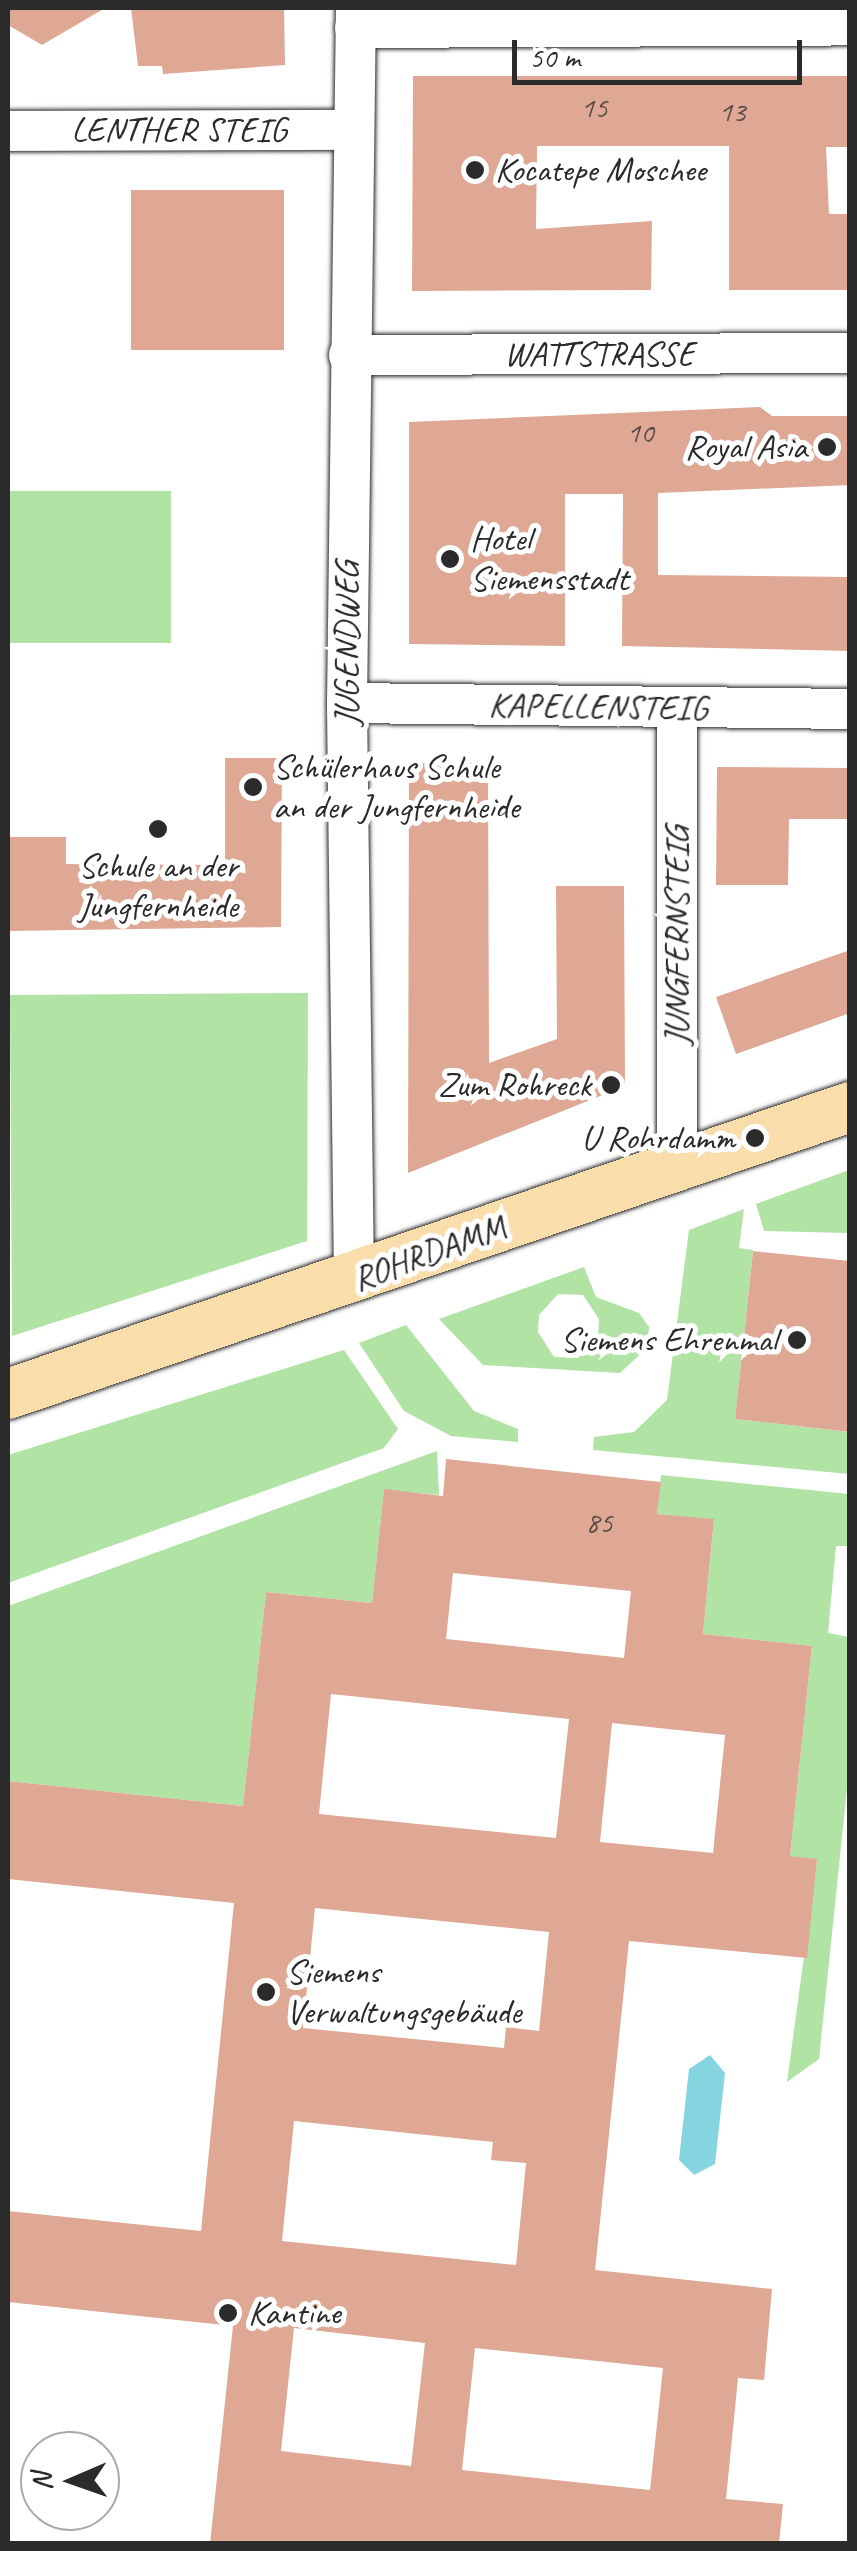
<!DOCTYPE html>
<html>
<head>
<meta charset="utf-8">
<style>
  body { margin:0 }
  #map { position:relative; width:857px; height:2551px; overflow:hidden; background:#fff; font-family:Caveat,sans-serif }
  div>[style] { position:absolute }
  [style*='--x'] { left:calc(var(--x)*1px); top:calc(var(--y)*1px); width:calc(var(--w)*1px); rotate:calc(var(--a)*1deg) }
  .green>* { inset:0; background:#b0e3a4; transform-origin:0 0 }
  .water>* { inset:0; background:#85d5e0 }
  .building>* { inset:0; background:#dea895; transform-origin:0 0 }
  .roads { filter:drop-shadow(0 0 2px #2b2b2b) drop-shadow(0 0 2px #2b2b2b) }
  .minor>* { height:40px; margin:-20px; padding:0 20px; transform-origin:20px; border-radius:20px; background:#fff }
  .major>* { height:50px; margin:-25px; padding:0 25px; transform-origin:25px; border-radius:25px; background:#f9ddab }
  .dots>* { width:28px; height:28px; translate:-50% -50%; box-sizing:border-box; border:5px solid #fff; border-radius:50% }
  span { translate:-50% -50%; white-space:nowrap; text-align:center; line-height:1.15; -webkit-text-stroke:10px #fff; paint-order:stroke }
  .number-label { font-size:30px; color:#584a46 }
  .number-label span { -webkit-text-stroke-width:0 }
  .street-label { font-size:35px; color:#2b2b2b }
  .poi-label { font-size:35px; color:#2b2b2b }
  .left { translate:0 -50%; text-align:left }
  .right { translate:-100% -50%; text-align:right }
  .frame { position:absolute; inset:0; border:10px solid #2b2b2b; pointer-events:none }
  .north { position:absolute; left:20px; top:2431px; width:100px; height:100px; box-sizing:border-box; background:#fff; border:2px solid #aaa; border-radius:50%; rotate:268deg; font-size:28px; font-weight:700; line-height:40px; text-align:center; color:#2b2b2b }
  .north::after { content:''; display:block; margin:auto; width:35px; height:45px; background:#2b2b2b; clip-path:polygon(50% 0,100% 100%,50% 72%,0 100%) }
  .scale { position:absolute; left:512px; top:40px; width:290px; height:45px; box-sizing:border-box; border:5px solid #2b2b2b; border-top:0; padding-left:12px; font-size:30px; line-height:35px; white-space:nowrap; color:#2b2b2b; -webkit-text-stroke:8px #fff; paint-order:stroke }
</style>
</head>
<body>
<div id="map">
  <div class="green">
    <div style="left:8px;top:491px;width:163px;height:152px"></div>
    <div style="clip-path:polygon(308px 993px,307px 1241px,12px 1336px,10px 995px)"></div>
    <div style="clip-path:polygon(849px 1170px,849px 1233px,764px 1231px,756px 1204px)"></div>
    <div style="clip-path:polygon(744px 1209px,739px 1248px,753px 1250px,735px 1419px,849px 1432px,849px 1474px,593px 1450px,594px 1437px,634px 1432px,667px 1400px,689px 1230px)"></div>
    <div style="clip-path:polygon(evenodd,584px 1267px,596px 1297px,639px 1313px,649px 1327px,648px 1347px,620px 1373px,483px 1365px,439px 1319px,584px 1267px,558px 1294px,583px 1295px,599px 1319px,598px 1337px,578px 1358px,554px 1357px,538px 1332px,539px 1315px,558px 1294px)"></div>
    <div style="clip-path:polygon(406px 1325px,474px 1411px,518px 1429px,518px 1442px,451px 1436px,404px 1411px,359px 1343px)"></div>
    <div style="clip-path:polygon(344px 1350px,398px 1429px,384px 1448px,8px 1583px,8px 1455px)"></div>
    <div style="clip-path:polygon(437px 1451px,439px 1495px,384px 1490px,372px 1603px,266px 1592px,243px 1806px,8px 1781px,8px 1606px)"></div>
    <div style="clip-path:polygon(661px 1475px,849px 1494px,849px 1546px,836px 1546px,828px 1633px,849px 1637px,850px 1760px,819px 2059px,787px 2082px,817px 1860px,790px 1856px,812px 1646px,703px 1634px,714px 1520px,657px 1514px)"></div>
  </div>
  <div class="water">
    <div style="clip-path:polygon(710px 2055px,725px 2073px,715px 2164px,694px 2175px,679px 2160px,689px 2069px)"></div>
  </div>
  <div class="building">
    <div style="clip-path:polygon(8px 8px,105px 8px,42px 45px,8px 25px)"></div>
    <div style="clip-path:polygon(131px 8px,284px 8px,285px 65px,163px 74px,162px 66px,138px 66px)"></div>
    <div style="clip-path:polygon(413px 76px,850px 76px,850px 147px,826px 147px,829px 214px,850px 214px,850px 290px,729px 290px,729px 146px,537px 146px,536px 229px,652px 221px,651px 290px,412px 291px)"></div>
    <div style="left:284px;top:190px;width:160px;height:153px;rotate:90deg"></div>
    <div style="clip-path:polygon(760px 407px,772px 416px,850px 416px,850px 485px,658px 493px,658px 575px,850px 577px,850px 651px,622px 646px,623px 494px,565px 494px,565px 646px,409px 644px,409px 422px)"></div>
    <div style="clip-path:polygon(225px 758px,282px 758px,281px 927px,8px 931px,8px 837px,66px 837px,66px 864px,225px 865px)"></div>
    <div style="clip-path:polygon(409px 763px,488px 763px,489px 1063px,557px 1039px,556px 886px,624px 886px,625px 1086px,408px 1173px)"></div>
    <div style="clip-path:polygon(717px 767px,850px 768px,850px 819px,789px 819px,788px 885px,716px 885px)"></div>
    <div style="clip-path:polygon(850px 950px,850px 1013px,736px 1054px,716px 997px)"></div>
    <div style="clip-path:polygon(753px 1251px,850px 1261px,850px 1432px,735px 1419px)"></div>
    <div style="clip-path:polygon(evenodd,446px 1459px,661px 1482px,657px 1514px,714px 1519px,703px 1634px,812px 1646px,790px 1856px,817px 1859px,807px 1958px,629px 1941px,595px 2270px,772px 2289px,764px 2380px,738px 2378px,726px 2499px,783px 2504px,779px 2544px,210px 2544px,233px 2326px,8px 2302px,8px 2211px,201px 2231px,234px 1903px,8px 1879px,8px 1781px,243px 1806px,266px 1592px,372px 1603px,384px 1489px,443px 1496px,446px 1459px,453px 1573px,631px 1591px,624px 1658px,446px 1639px,453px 1573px,446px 1459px,331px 1694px,569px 1719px,556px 1838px,319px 1814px,331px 1694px,446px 1459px,612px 1723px,725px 1735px,713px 1853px,600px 1842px,612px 1723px,446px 1459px,315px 1908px,549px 1932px,539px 2031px,506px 2027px,504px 2048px,303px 2028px,315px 1908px,446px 1459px,294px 2121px,493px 2142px,491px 2160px,526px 2163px,516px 2265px,282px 2241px,294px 2121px,446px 1459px,294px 2328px,425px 2343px,411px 2466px,281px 2451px,294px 2328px,446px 1459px,475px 2348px,663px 2368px,650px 2490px,462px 2470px,475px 2348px)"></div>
  </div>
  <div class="roads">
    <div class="minor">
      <div style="--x:355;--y:28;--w:495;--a:-0.3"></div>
      <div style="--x:8;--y:131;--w:343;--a:-0.2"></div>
      <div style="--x:349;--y:355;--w:501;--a:-0.23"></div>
      <div style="--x:347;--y:703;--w:503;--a:0.68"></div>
      <div style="--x:677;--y:1164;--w:455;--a:-90"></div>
      <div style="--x:354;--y:1280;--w:577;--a:-90.7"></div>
      <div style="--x:347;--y:703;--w:695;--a:-89.26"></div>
    </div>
    <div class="major">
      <div style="--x:8;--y:1394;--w:890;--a:-18.82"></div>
    </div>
  </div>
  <div class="dots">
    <div style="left:475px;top:170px;background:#2b2b2b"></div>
    <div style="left:827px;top:447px;background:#2b2b2b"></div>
    <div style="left:450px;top:559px;background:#2b2b2b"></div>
    <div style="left:253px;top:787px;background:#2b2b2b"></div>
    <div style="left:158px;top:829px;background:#2b2b2b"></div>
    <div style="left:611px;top:1085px;background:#2b2b2b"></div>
    <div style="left:755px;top:1138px;background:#2b2b2b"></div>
    <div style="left:797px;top:1340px;background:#2b2b2b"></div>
    <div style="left:266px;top:1992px;background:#2b2b2b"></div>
    <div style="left:228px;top:2313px;background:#2b2b2b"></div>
  </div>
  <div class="number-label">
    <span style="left:594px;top:107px">15</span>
    <span style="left:732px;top:111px">13</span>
    <span style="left:640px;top:432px">10</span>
    <span style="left:599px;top:1522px">85</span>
  </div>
  <div class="street-label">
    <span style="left:179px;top:130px">LENTHER STEIG</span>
    <span style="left:599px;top:354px">WATTSTRASSE</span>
    <span style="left:347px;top:644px;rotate:-90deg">JUGENDWEG</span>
    <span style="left:598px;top:707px;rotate:1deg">KAPELLENSTEIG</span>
    <span style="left:677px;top:936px;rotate:-90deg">JUNGFERNSTEIG</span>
    <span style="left:429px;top:1253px;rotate:-20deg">ROHRDAMM</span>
  </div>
  <div class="poi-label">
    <span class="left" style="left:495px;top:170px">Kocatepe Moschee</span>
    <span class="right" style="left:807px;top:447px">Royal Asia</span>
    <span class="left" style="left:470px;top:559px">Hotel<br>Siemensstadt</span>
    <span class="left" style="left:273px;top:787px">Schülerhaus Schule<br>an der Jungfernheide</span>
    <span style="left:158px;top:886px">Schule an der<br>Jungfernheide</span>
    <span class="right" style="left:591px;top:1085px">Zum Rohreck</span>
    <span class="right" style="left:735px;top:1138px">U Rohrdamm</span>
    <span class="right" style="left:777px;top:1340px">Siemens Ehrenmal</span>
    <span class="left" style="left:286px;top:1992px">Siemens<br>Verwaltungsgebäude</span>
    <span class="left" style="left:248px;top:2313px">Kantine</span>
  </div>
  <div class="frame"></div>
  <div class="north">N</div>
  <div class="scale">50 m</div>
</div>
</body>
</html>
